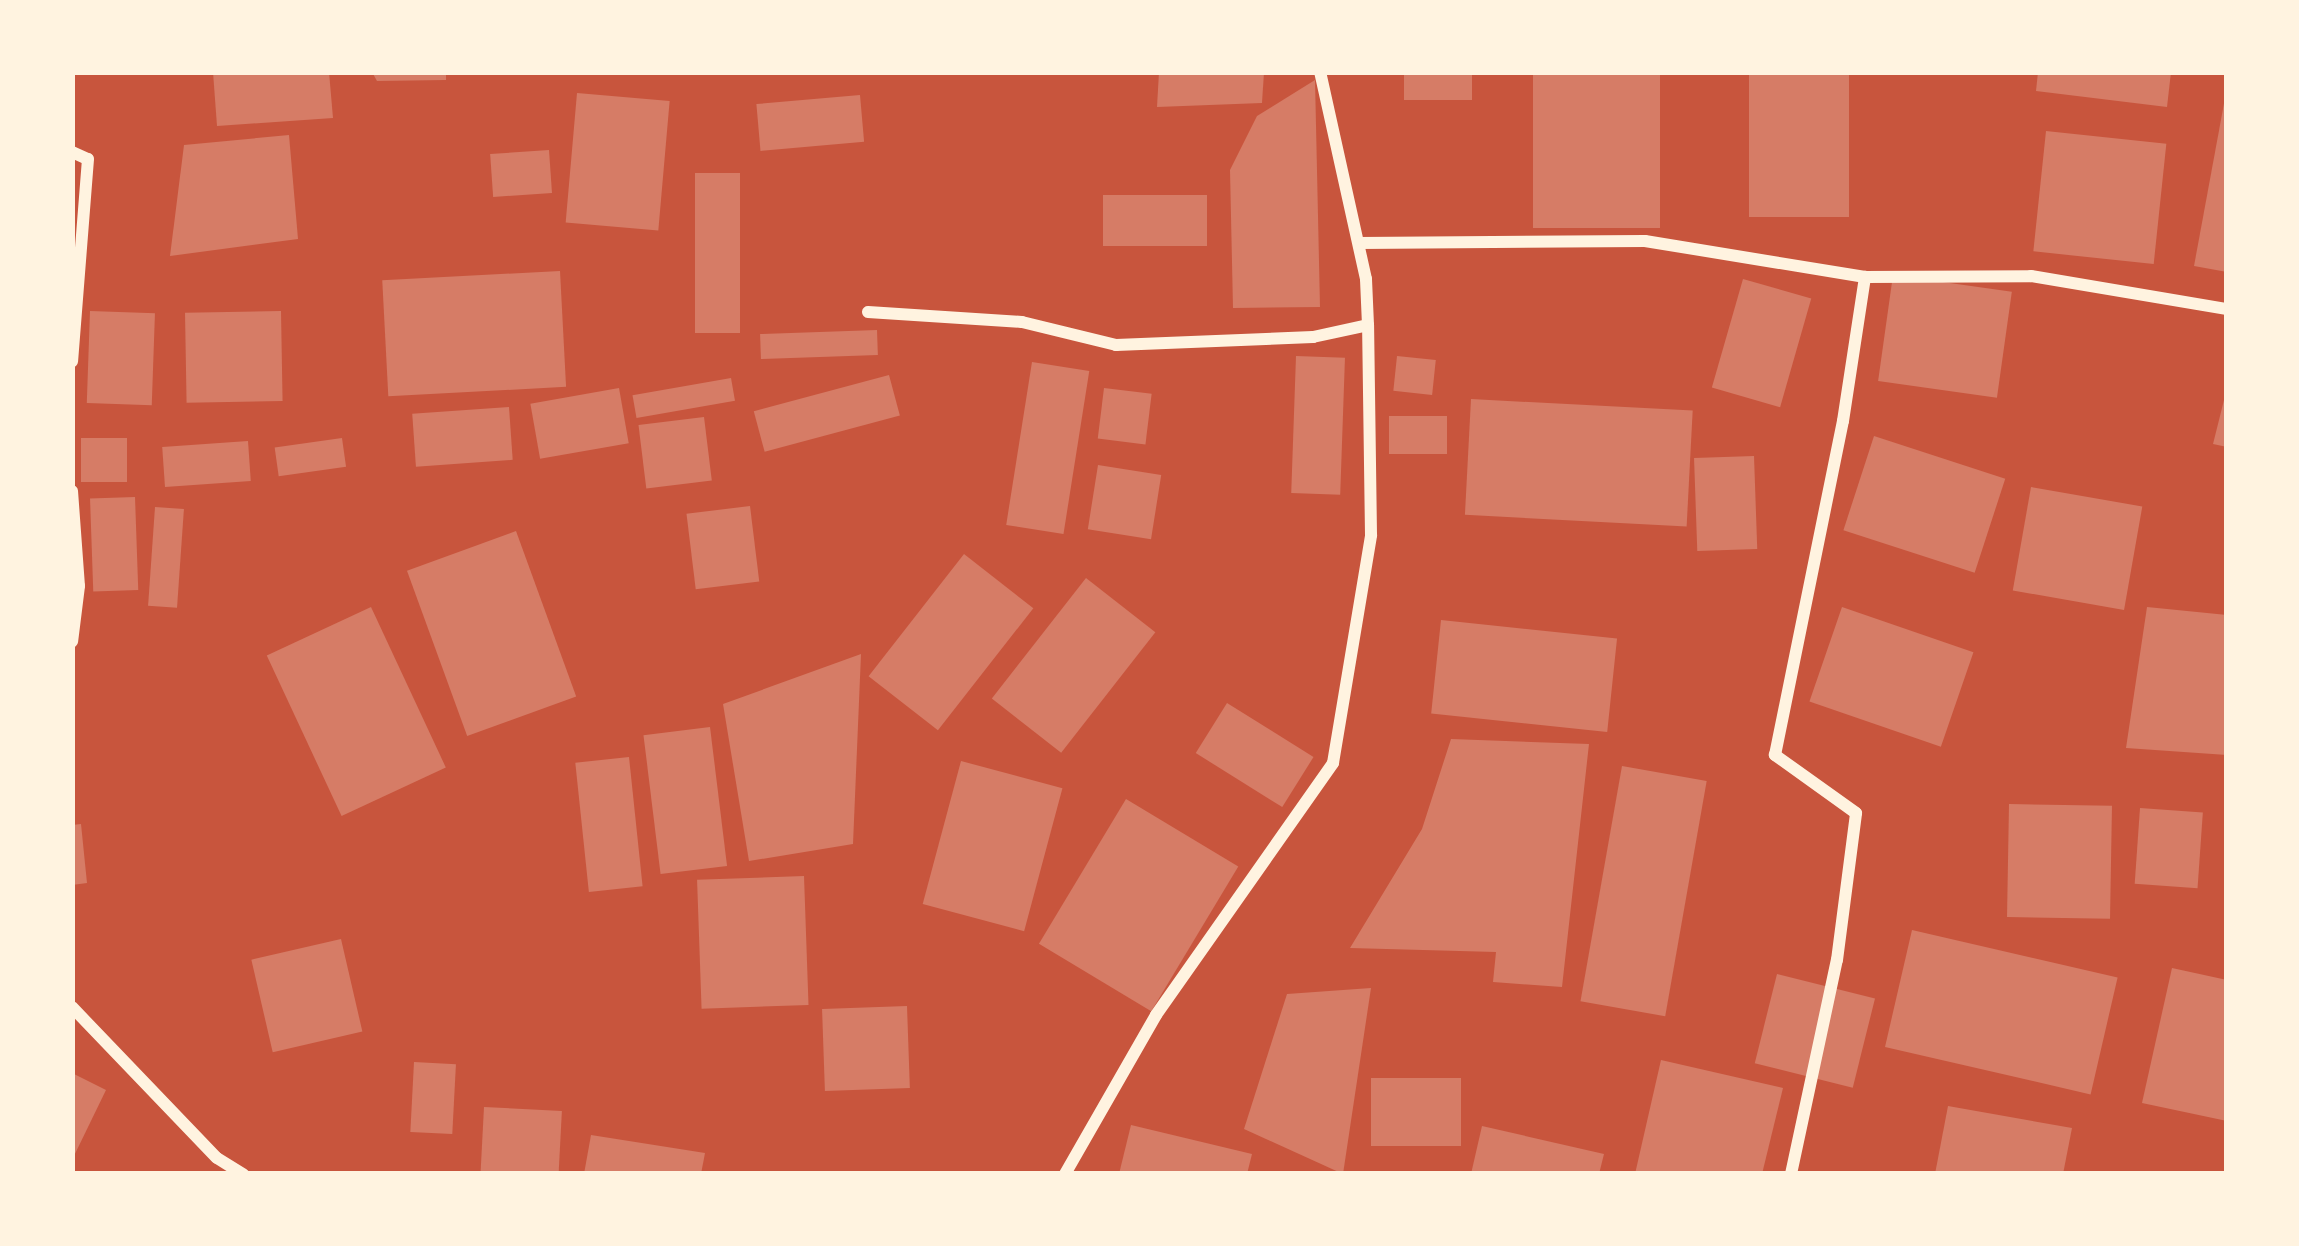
<!DOCTYPE html>
<html>
<head>
<meta charset="utf-8">
<style>
  body { margin:0 }
  #map { position:relative; width:2299px; height:1246px; overflow:hidden; background:#c8553d; font-family:"PT Sans Narrow",sans-serif }
  div>[style] { position:absolute }
  [style*='--x'] { left:calc(var(--x)*1px); top:calc(var(--y)*1px); width:calc(var(--w)*1px); rotate:calc(var(--a)*1deg) }
  .building>* { inset:0; background:#d67c66; transform-origin:0 0 }
  .minor>* { height:12px; margin:-6px; padding:0 6px; transform-origin:6px; border-radius:6px; background:#fff3e0 }
  span { translate:-50% -50%; white-space:nowrap; text-align:center; line-height:1.15; -webkit-text-stroke:9px #fff3e0; paint-order:stroke }
  .frame { position:absolute; inset:0; border:75px solid #fff3e0; pointer-events:none }
</style>
</head>
<body>
<div id="map">
  <div class="building">
    <div style="clip-path:polygon(213px 72px,329px 72px,333px 118px,217px 126px)"></div>
    <div style="clip-path:polygon(372px 72px,446px 72px,446px 80px,377px 81px)"></div>
    <div style="clip-path:polygon(1159px 72px,1264px 72px,1262px 103px,1157px 107px)"></div>
    <div style="left:1404px;top:72px;width:68px;height:28px"></div>
    <div style="left:1533px;top:72px;width:127px;height:156px"></div>
    <div style="left:1749px;top:72px;width:100px;height:145px"></div>
    <div style="clip-path:polygon(2038px 72px,2171px 72px,2167px 107px,2036px 91px)"></div>
    <div style="clip-path:polygon(1315px 80px,1320px 307px,1233px 308px,1230px 170px,1257px 116px)"></div>
    <div style="left:577px;top:93px;width:93px;height:130px;rotate:5deg"></div>
    <div style="left:860px;top:95px;width:47px;height:104px;rotate:85deg"></div>
    <div style="clip-path:polygon(2225px 98px,2227px 99px,2227px 272px,2194px 266px)"></div>
    <div style="left:2046px;top:131px;width:121px;height:121px;rotate:6deg"></div>
    <div style="clip-path:polygon(289px 135px,298px 239px,170px 256px,184px 145px)"></div>
    <div style="left:549px;top:150px;width:43px;height:59px;rotate:86deg"></div>
    <div style="left:695px;top:173px;width:45px;height:160px"></div>
    <div style="left:1103px;top:195px;width:104px;height:51px"></div>
    <div style="left:560px;top:271px;width:116px;height:178px;rotate:87deg"></div>
    <div style="left:1893px;top:275px;width:120px;height:107px;rotate:8deg"></div>
    <div style="left:1743px;top:279px;width:71px;height:113px;rotate:16deg"></div>
    <div style="left:90px;top:311px;width:65px;height:92px;rotate:2deg"></div>
    <div style="left:281px;top:311px;width:90px;height:96px;rotate:89deg"></div>
    <div style="left:877px;top:330px;width:25px;height:117px;rotate:88deg"></div>
    <div style="left:1296px;top:356px;width:49px;height:137px;rotate:2deg"></div>
    <div style="left:1397px;top:356px;width:39px;height:35px;rotate:6deg"></div>
    <div style="left:1032px;top:362px;width:58px;height:165px;rotate:9deg"></div>
    <div style="left:889px;top:375px;width:42px;height:140px;rotate:75deg"></div>
    <div style="left:731px;top:378px;width:23px;height:100px;rotate:80deg"></div>
    <div style="left:619px;top:388px;width:56px;height:90px;rotate:80deg"></div>
    <div style="left:1104px;top:388px;width:48px;height:51px;rotate:7deg"></div>
    <div style="clip-path:polygon(2225px 396px,2227px 397px,2227px 447px,2213px 444px)"></div>
    <div style="left:1471px;top:399px;width:222px;height:116px;rotate:3deg"></div>
    <div style="left:509px;top:407px;width:53px;height:97px;rotate:86deg"></div>
    <div style="left:1389px;top:416px;width:58px;height:38px"></div>
    <div style="left:704px;top:417px;width:64px;height:66px;rotate:83deg"></div>
    <div style="left:1874px;top:436px;width:138px;height:99px;rotate:18deg"></div>
    <div style="left:81px;top:438px;width:46px;height:44px"></div>
    <div style="left:342px;top:438px;width:29px;height:68px;rotate:82deg"></div>
    <div style="left:248px;top:441px;width:40px;height:86px;rotate:86deg"></div>
    <div style="left:1754px;top:456px;width:93px;height:60px;rotate:88deg"></div>
    <div style="left:1098px;top:465px;width:64px;height:65px;rotate:9deg"></div>
    <div style="left:2031px;top:487px;width:113px;height:105px;rotate:10deg"></div>
    <div style="left:135px;top:497px;width:93px;height:45px;rotate:88deg"></div>
    <div style="left:750px;top:506px;width:76px;height:64px;rotate:83deg"></div>
    <div style="left:155px;top:507px;width:29px;height:99px;rotate:4deg"></div>
    <div style="left:516px;top:531px;width:176px;height:116px;rotate:70deg"></div>
    <div style="left:964px;top:554px;width:88px;height:155px;rotate:38deg"></div>
    <div style="left:1086px;top:578px;width:88px;height:153px;rotate:38deg"></div>
    <div style="left:371px;top:607px;width:177px;height:115px;rotate:65deg"></div>
    <div style="left:1842px;top:607px;width:139px;height:100px;rotate:19deg"></div>
    <div style="clip-path:polygon(2147px 607px,2227px 615px,2227px 755px,2126px 748px)"></div>
    <div style="left:1441px;top:620px;width:177px;height:94px;rotate:6deg"></div>
    <div style="clip-path:polygon(861px 654px,853px 844px,749px 861px,723px 704px)"></div>
    <div style="left:1227px;top:703px;width:102px;height:59px;rotate:32deg"></div>
    <div style="left:710px;top:727px;width:140px;height:67px;rotate:83deg"></div>
    <div style="clip-path:polygon(1451px 739px,1589px 744px,1562px 987px,1493px 982px,1496px 952px,1350px 948px,1422px 829px)"></div>
    <div style="left:629px;top:757px;width:130px;height:54px;rotate:84deg"></div>
    <div style="left:961px;top:761px;width:105px;height:148px;rotate:15deg"></div>
    <div style="left:1622px;top:766px;width:86px;height:239px;rotate:10deg"></div>
    <div style="left:1126px;top:799px;width:131px;height:169px;rotate:31deg"></div>
    <div style="left:2009px;top:804px;width:103px;height:113px;rotate:1deg"></div>
    <div style="left:2140px;top:808px;width:63px;height:76px;rotate:4deg"></div>
    <div style="clip-path:polygon(81px 824px,87px 883px,72px 885px,72px 825px)"></div>
    <div style="left:804px;top:876px;width:129px;height:107px;rotate:88deg"></div>
    <div style="left:1912px;top:930px;width:211px;height:120px;rotate:13deg"></div>
    <div style="left:341px;top:939px;width:95px;height:92px;rotate:77deg"></div>
    <div style="clip-path:polygon(2172px 968px,2227px 980px,2227px 1121px,2142px 1103px)"></div>
    <div style="left:1777px;top:974px;width:101px;height:92px;rotate:14deg"></div>
    <div style="clip-path:polygon(1371px 988px,1343px 1174px,1244px 1129px,1287px 994px)"></div>
    <div style="left:907px;top:1006px;width:82px;height:85px;rotate:88deg"></div>
    <div style="clip-path:polygon(1661px 1060px,1783px 1088px,1762px 1174px,1635px 1174px)"></div>
    <div style="left:414px;top:1062px;width:42px;height:70px;rotate:3deg"></div>
    <div style="clip-path:polygon(72px 1073px,106px 1090px,72px 1160px)"></div>
    <div style="left:1371px;top:1078px;width:90px;height:68px"></div>
    <div style="clip-path:polygon(1948px 1106px,2072px 1128px,2063px 1174px,1935px 1174px)"></div>
    <div style="left:484px;top:1107px;width:78px;height:67px;rotate:3deg"></div>
    <div style="clip-path:polygon(1131px 1125px,1252px 1154px,1247px 1174px,1119px 1174px)"></div>
    <div style="clip-path:polygon(1482px 1126px,1604px 1154px,1599px 1174px,1471px 1174px)"></div>
    <div style="clip-path:polygon(591px 1135px,705px 1153px,701px 1174px,584px 1174px)"></div>
  </div>
  <div class="minor">
    <div style="--x:72;--y:152;--w:17;--a:24"></div>
    <div style="--x:88;--y:159;--w:203;--a:94.5"></div>
    <div style="--x:1359;--y:243;--w:286;--a:-0.4"></div>
    <div style="--x:1645;--y:241;--w:223;--a:9.3"></div>
    <div style="--x:1865;--y:277;--w:166;--a:-0.3"></div>
    <div style="--x:2031;--y:276;--w:199;--a:9.6"></div>
    <div style="--x:868;--y:312;--w:154;--a:3.7"></div>
    <div style="--x:1022;--y:322;--w:97;--a:13.7"></div>
    <div style="--x:1116;--y:345;--w:197;--a:-2.3"></div>
    <div style="--x:1313;--y:337;--w:56;--a:-12.3"></div>
    <div style="--x:72;--y:491;--w:95;--a:85.8"></div>
    <div style="--x:79;--y:586;--w:56;--a:97.1"></div>
    <div style="--x:72;--y:1007;--w:209;--a:46.2"></div>
    <div style="--x:217;--y:1158;--w:31;--a:32"></div>
    <div style="--x:1065;--y:1174;--w:183;--a:-60.2"></div>
    <div style="--x:1156;--y:1015;--w:308;--a:-54.9"></div>
    <div style="--x:1333;--y:763;--w:231;--a:-80.5"></div>
    <div style="--x:1371;--y:535;--w:210;--a:-90.8"></div>
    <div style="--x:1368;--y:325;--w:46;--a:-92.5"></div>
    <div style="--x:1366;--y:279;--w:212;--a:-102.5"></div>
    <div style="--x:1791;--y:1174;--w:219;--a:-77.9"></div>
    <div style="--x:1837;--y:960;--w:148;--a:-82.6"></div>
    <div style="--x:1856;--y:813;--w:100;--a:-144.4"></div>
    <div style="--x:1775;--y:755;--w:341;--a:-78.5"></div>
    <div style="--x:1843;--y:421;--w:146;--a:-81.3"></div>
  </div>
  <div class="frame"></div>
</div>
</body>
</html>
